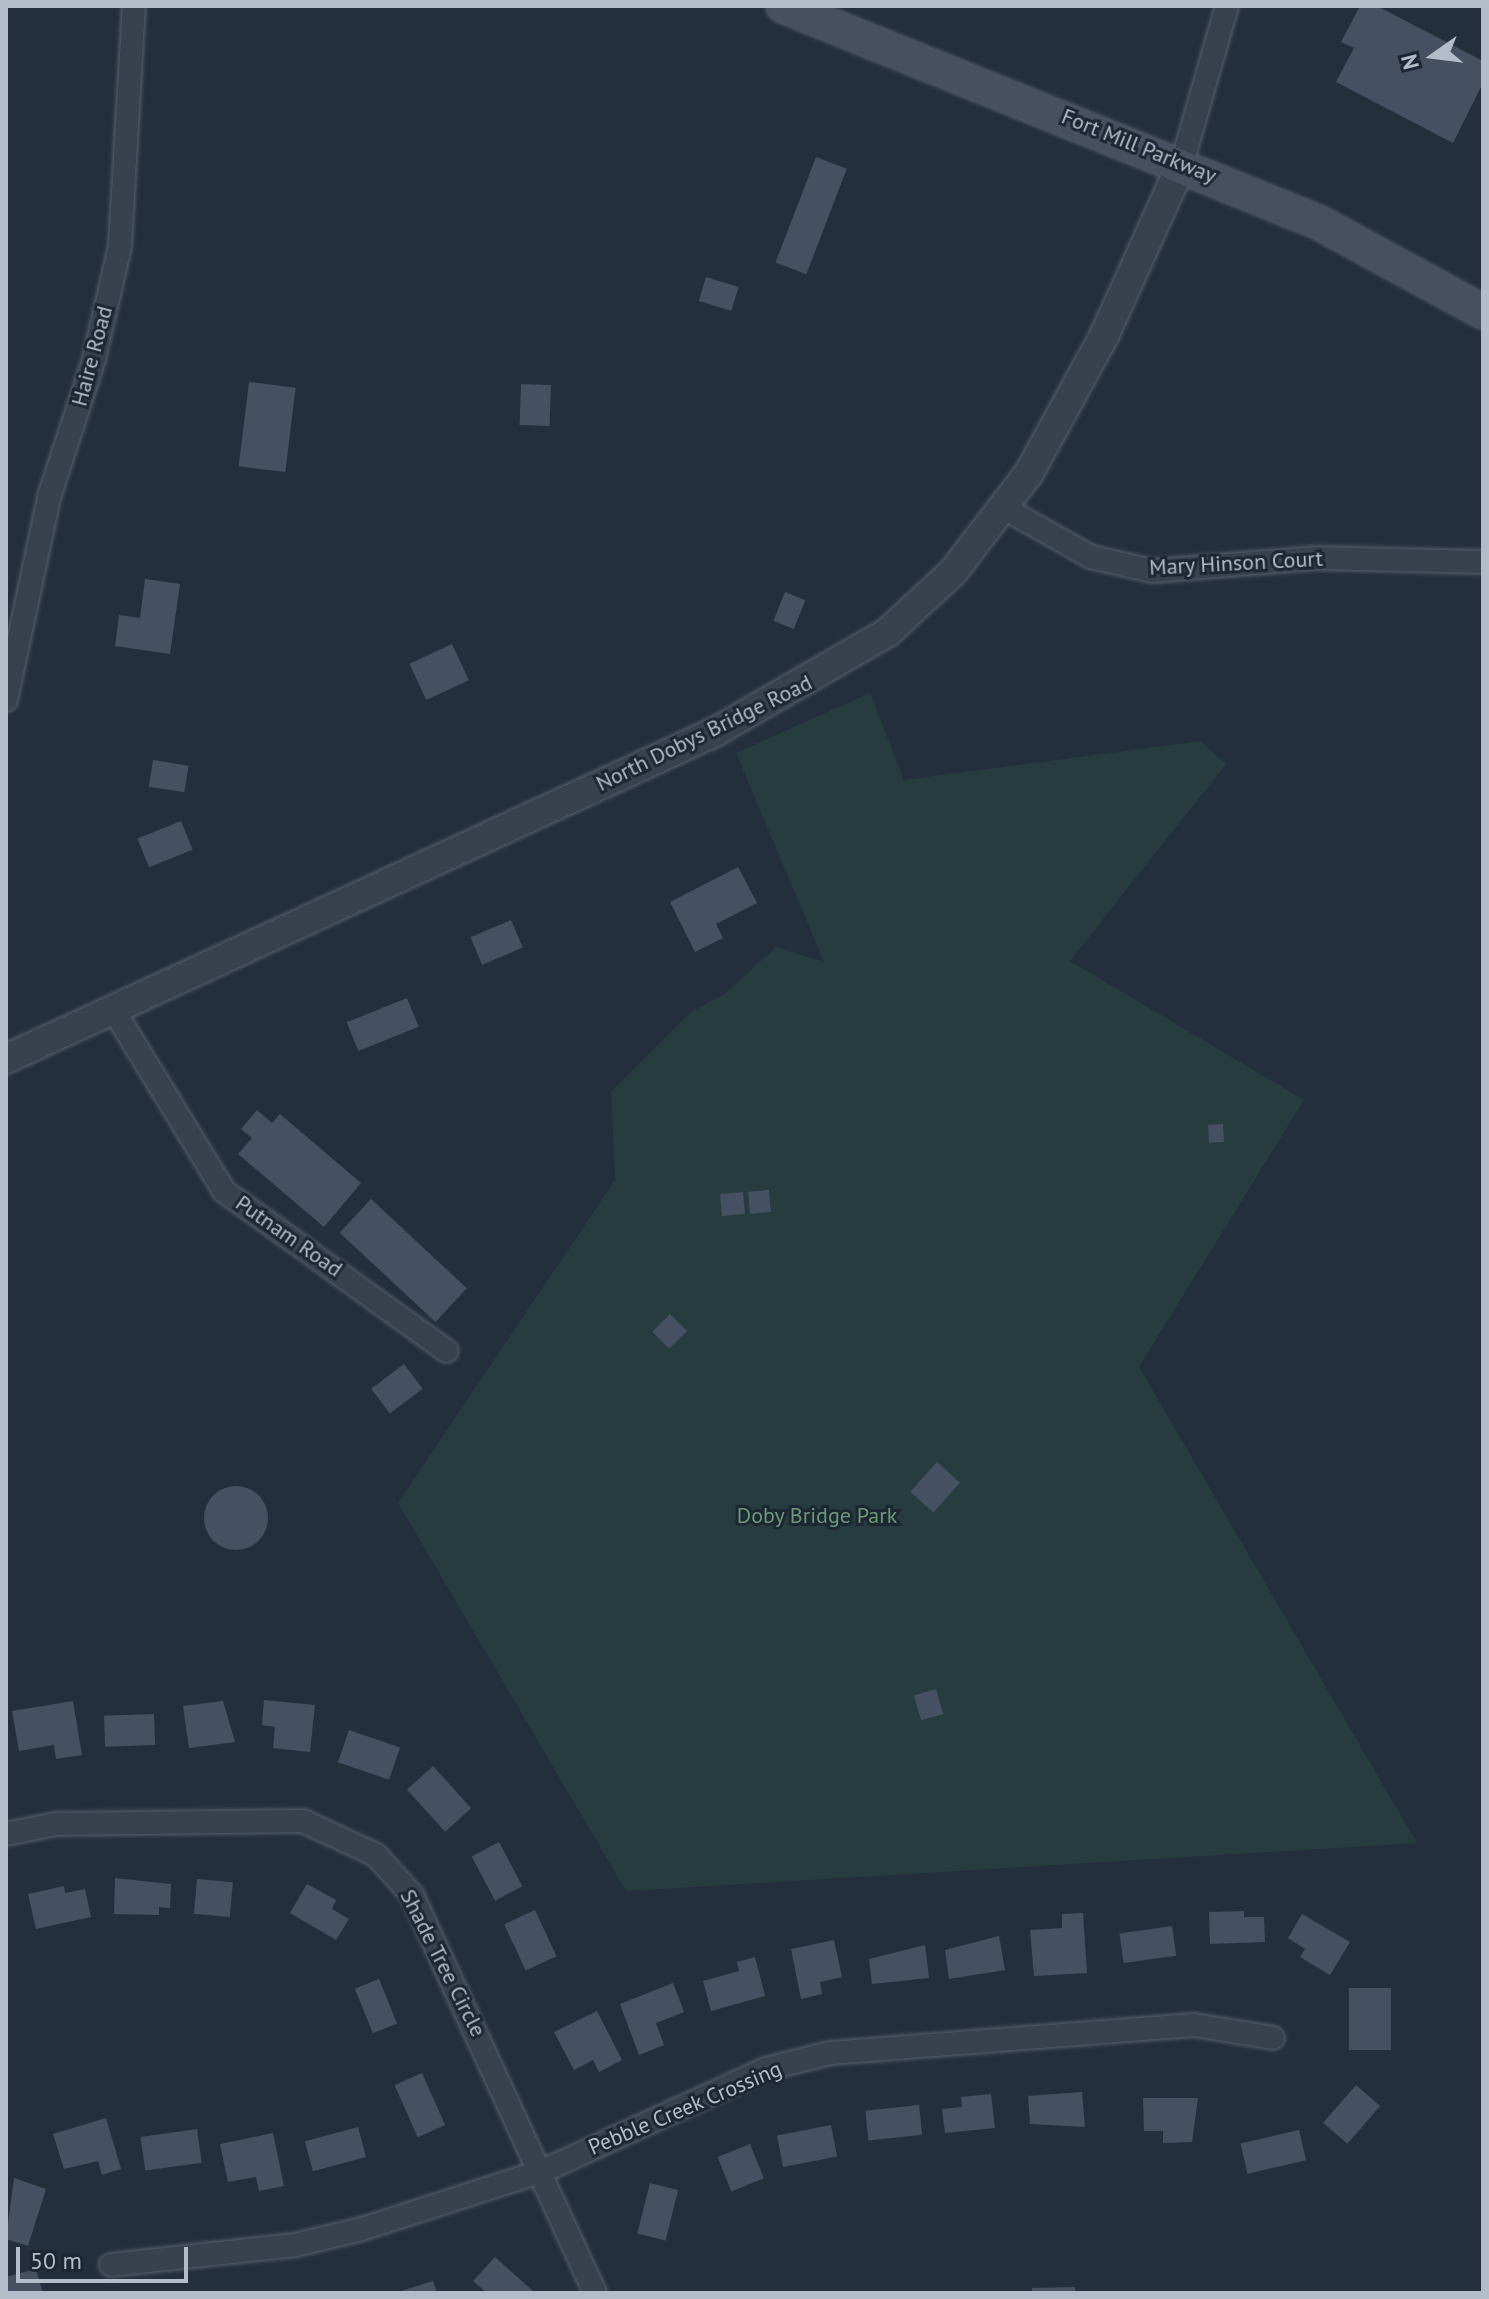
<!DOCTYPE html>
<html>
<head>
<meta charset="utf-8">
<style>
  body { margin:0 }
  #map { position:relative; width:1489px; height:2299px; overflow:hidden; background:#242f3e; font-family:"PT Sans",sans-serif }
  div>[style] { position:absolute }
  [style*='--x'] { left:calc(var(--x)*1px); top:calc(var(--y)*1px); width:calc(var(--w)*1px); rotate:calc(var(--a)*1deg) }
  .green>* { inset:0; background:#263c3f }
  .building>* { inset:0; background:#455162; transform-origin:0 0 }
  .round { border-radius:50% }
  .roads { filter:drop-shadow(0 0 2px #565f6c) drop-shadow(0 0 2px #565f6c) }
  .minor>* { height:22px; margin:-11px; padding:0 11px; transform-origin:11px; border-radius:11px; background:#38414e }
  .tertiary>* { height:28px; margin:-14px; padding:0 14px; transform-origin:14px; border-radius:14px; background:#38414e }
  .secondary>* { height:32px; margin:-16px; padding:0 16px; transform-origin:16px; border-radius:16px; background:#465061 }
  span { translate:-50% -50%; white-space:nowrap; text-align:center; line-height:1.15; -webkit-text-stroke:6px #1d2633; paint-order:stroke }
  .street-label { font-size:22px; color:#b4bcc9 }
  .park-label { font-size:22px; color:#6b9a76 }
  .frame { position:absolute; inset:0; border:8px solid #b4bcc9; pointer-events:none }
  .north { position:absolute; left:1393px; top:16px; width:80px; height:80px; -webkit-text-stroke:6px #1d2633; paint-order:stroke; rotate:256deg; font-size:22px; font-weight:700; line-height:32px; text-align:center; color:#b4bcc9 }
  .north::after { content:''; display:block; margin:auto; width:28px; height:36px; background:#b4bcc9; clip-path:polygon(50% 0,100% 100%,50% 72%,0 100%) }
  .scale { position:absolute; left:16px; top:2247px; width:172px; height:36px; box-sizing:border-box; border:4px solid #b4bcc9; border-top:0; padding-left:10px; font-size:24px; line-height:28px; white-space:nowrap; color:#b4bcc9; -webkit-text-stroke:6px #1d2633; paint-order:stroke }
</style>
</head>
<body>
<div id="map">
  <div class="green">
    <div style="clip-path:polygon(870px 693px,904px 780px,1201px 741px,1226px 764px,1070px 961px,1304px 1100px,1139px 1367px,1417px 1843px,626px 1891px,398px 1503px,615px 1180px,611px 1092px,691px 1012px,726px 993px,776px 947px,824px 962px,736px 753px)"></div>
  </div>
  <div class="building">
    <div style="clip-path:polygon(1360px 6px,1377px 6px,1483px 61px,1483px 83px,1453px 143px,1336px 82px,1354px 48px,1341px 42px)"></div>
    <div style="left:816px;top:157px;width:33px;height:113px;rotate:21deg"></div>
    <div style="left:706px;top:277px;width:34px;height:25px;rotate:17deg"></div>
    <div style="left:249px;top:382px;width:47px;height:85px;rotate:7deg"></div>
    <div style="left:521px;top:384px;width:30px;height:41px;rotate:2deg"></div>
    <div style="clip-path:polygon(145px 579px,180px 584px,170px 654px,115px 646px,119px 615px,140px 618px)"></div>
    <div style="left:785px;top:592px;width:22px;height:31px;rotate:22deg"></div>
    <div style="left:452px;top:644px;width:40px;height:47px;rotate:65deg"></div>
    <div style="left:153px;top:760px;width:36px;height:27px;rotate:9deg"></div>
    <div style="left:181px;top:821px;width:31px;height:47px;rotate:68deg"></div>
    <div style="clip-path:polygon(738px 867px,757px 903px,716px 924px,723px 938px,695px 952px,670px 902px)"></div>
    <div style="left:511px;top:920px;width:30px;height:44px;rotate:67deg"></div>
    <div style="left:407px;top:998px;width:31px;height:65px;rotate:68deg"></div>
    <div style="clip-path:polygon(257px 1110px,272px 1123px,280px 1114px,361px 1183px,324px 1227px,238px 1154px,252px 1138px,241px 1129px)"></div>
    <div style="left:1223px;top:1124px;width:18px;height:15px;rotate:87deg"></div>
    <div style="left:769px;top:1190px;width:22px;height:21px;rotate:85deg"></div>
    <div style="left:743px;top:1192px;width:22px;height:23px;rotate:85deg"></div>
    <div style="left:371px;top:1199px;width:131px;height:46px;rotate:43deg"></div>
    <div style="left:670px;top:1314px;width:24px;height:25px;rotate:45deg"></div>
    <div style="left:404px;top:1364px;width:31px;height:41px;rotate:53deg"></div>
    <div style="left:937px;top:1462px;width:31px;height:40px;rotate:42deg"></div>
    <div class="round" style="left:204px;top:1486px;width:64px;height:64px"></div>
    <div style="left:936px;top:1689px;width:26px;height:23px;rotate:74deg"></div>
    <div style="clip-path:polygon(264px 1700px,315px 1705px,310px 1752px,273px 1748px,275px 1727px,262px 1725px)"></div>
    <div style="clip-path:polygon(73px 1701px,82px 1755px,56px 1759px,54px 1745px,19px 1751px,12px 1711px)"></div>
    <div style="clip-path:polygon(223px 1701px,235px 1742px,189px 1748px,183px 1706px)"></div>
    <div style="left:154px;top:1714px;width:31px;height:50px;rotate:88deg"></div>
    <div style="left:349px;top:1730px;width:54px;height:34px;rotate:19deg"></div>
    <div style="left:433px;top:1766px;width:57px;height:35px;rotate:48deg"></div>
    <div style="left:499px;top:1842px;width:50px;height:31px;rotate:62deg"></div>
    <div style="clip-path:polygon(115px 1878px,171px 1884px,170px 1908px,159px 1907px,159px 1915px,114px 1914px)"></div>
    <div style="left:197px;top:1879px;width:36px;height:35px;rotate:5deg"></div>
    <div style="clip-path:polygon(307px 1884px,336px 1900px,332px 1909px,349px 1919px,336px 1940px,290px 1913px)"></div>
    <div style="clip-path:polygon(64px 1886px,65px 1893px,85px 1889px,91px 1917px,36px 1929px,28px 1894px)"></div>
    <div style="left:535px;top:1910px;width:51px;height:34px;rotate:65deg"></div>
    <div style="clip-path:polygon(1244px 1911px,1244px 1917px,1264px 1917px,1265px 1942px,1210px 1944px,1209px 1912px)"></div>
    <div style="clip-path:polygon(1083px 1913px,1087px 1973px,1034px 1976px,1030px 1930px,1062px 1928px,1062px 1914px)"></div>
    <div style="clip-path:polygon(1302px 1914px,1350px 1942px,1330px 1975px,1300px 1957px,1305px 1949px,1288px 1938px)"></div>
    <div style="left:1172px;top:1926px;width:30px;height:53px;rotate:82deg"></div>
    <div style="clip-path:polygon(999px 1936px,1005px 1970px,949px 1979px,945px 1950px)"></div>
    <div style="clip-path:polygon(834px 1940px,842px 1977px,820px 1982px,822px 1994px,801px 1999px,791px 1949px)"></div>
    <div style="clip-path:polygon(925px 1945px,929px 1978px,872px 1984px,869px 1959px)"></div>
    <div style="clip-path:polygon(755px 1957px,765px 1996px,711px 2011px,703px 1981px,739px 1971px,737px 1962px)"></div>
    <div style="left:379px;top:1979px;width:48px;height:26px;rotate:68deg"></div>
    <div style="clip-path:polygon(673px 1983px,684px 2012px,656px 2023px,664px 2045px,639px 2055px,620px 2004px)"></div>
    <div style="left:1349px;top:1988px;width:42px;height:62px"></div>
    <div style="clip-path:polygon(597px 2011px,622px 2060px,599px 2072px,593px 2060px,574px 2070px,554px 2032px)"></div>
    <div style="left:422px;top:2073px;width:57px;height:30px;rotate:66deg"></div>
    <div style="left:1356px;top:2085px;width:32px;height:50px;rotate:41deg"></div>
    <div style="clip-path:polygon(1082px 2092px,1085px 2127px,1030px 2124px,1028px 2096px)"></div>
    <div style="clip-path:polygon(991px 2094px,995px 2128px,945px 2133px,942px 2109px,962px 2107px,961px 2097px)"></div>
    <div style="clip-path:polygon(1143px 2098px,1198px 2098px,1192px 2142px,1163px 2143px,1163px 2131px,1144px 2131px)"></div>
    <div style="left:919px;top:2105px;width:30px;height:54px;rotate:84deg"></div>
    <div style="clip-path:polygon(106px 2118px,121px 2169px,102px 2175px,98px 2161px,64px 2169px,53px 2134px)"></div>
    <div style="left:831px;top:2125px;width:32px;height:55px;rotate:79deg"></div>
    <div style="left:358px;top:2127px;width:31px;height:55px;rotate:75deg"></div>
    <div style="left:197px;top:2129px;width:34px;height:57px;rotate:82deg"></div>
    <div style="left:1299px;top:2130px;width:31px;height:60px;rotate:77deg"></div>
    <div style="clip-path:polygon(273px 2133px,284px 2186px,259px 2191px,256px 2177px,228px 2182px,220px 2144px)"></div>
    <div style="left:750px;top:2144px;width:37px;height:35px;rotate:68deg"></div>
    <div style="clip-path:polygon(14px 2178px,46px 2189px,28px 2246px,6px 2239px)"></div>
    <div style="left:650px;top:2183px;width:29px;height:52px;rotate:14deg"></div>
    <div style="clip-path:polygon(495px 2257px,533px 2291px,531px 2293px,487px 2293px,473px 2281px)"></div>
    <div style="clip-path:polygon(36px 2269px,43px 2293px,6px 2293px,6px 2277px)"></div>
    <div style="clip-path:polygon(433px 2281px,437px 2293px,398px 2293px,398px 2292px)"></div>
    <div style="clip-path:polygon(1075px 2287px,1075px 2293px,1032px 2293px,1032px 2288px)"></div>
  </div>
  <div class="roads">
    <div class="minor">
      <div style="--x:1182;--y:163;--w:163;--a:-74"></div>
      <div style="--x:1004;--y:508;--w:100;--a:29.4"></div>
      <div style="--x:1091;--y:557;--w:63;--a:12.9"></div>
      <div style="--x:1152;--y:571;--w:166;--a:-4.5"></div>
      <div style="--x:1317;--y:558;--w:166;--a:1.4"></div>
      <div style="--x:6;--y:700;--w:208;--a:-78"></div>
      <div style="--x:49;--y:497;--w:145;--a:-71.9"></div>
      <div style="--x:94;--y:359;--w:116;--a:-77"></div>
      <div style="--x:120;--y:246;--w:240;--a:-86.7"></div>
      <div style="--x:113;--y:1009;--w:213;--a:58.6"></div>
      <div style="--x:224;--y:1191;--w:274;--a:35.7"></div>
      <div style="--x:6;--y:1834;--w:51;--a:-11.3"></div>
      <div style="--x:56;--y:1824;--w:247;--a:-0.7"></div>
      <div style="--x:303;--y:1821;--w:81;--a:25"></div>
      <div style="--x:376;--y:1855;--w:54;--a:48"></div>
      <div style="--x:412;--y:1895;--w:438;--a:65.3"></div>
      <div style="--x:111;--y:2265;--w:185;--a:-6.2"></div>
      <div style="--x:295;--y:2245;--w:69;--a:-13.4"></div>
      <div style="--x:362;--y:2229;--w:190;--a:-17.8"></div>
      <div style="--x:543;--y:2171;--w:245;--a:-24.6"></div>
      <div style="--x:766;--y:2069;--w:66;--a:-14"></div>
      <div style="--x:830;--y:2053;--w:365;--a:-4.4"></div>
      <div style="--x:1194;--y:2025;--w:80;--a:9.3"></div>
    </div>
    <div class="tertiary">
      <div style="--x:6;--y:1059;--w:781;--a:-24.76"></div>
      <div style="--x:715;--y:732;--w:200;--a:-30"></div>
      <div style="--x:888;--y:632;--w:88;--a:-42.7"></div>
      <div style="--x:953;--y:572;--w:125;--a:-52.5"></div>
      <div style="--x:1029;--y:473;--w:156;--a:-61.3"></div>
      <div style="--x:1104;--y:336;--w:190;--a:-65.7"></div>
    </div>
    <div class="secondary">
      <div style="--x:783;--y:6;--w:577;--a:21.99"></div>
      <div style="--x:1318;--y:222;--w:188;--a:28.6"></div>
    </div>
  </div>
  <div class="street-label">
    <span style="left:1139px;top:146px;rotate:22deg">Fort Mill Parkway</span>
    <span style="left:92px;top:356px;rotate:-75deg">Haire Road</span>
    <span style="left:1236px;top:563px;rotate:-3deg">Mary Hinson Court</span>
    <span style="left:704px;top:733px;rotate:-26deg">North Dobys Bridge Road</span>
    <span style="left:289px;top:1236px;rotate:35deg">Putnam Road</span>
    <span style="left:443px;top:1963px;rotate:63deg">Shade Tree Circle</span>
    <span style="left:685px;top:2108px;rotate:-23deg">Pebble Creek Crossing</span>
  </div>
  <div class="park-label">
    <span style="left:817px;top:1516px">Doby Bridge Park</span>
  </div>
  <div class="frame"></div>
  <div class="north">N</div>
  <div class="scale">50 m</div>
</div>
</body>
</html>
